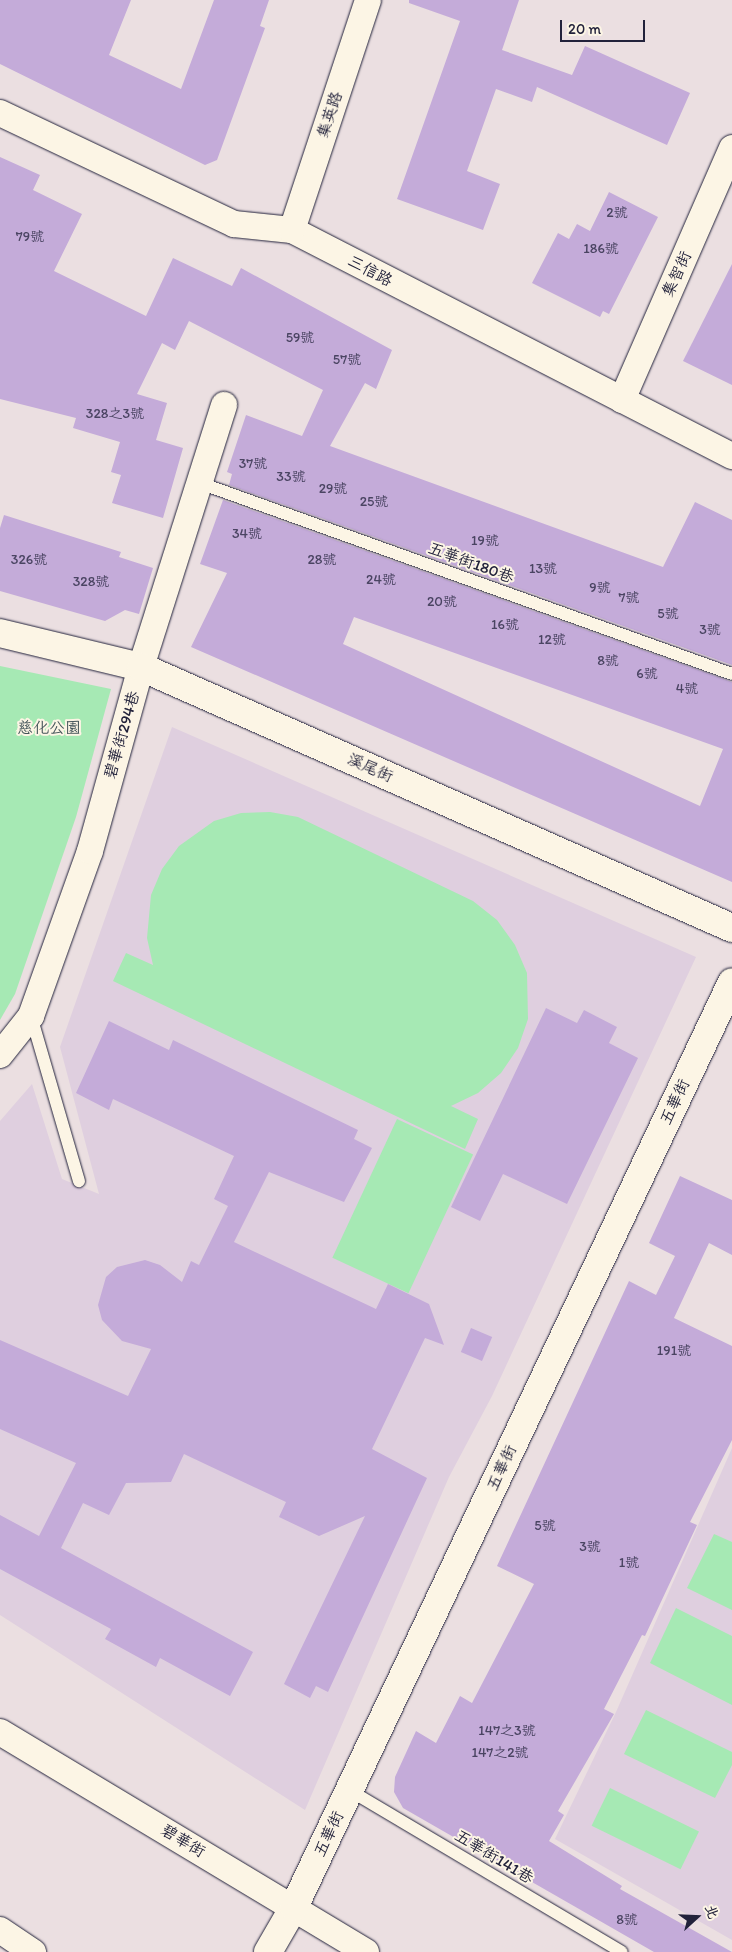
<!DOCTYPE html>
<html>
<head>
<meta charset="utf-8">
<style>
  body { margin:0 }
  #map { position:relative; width:732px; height:1952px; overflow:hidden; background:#ebdfe1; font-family:Itim,"LXGW WenKai TC",sans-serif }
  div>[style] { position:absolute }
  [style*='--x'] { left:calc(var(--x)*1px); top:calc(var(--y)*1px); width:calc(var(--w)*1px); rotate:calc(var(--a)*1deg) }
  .built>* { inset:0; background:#dfcfdf }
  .green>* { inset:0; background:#a6e9b4; transform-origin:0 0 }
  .building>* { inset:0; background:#c4abd9; transform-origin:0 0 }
  .roads { filter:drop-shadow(0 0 1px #22223b) drop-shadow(0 0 1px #22223b) }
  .service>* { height:12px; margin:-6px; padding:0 6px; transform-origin:6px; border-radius:6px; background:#fcf5e5 }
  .minor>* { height:26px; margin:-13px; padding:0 13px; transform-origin:13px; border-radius:13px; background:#fcf5e5 }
  .tertiary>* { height:28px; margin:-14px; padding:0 14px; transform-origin:14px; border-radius:14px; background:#fcf5e5 }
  span { translate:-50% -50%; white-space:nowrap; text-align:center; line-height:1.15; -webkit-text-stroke:4px #fcf5e5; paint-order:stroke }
  .number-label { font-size:14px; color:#4a4462 }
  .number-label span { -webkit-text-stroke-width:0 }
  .street-label { font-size:16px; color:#22223b }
  .park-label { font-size:16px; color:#435459 }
  .north { position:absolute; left:672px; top:1892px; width:50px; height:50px; -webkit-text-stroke:4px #fcf5e5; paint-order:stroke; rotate:70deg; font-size:14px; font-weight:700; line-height:20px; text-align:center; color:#22223b }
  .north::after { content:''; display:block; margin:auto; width:18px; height:22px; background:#22223b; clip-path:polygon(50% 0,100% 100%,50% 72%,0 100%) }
  .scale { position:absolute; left:560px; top:20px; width:85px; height:22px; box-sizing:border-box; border:2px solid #22223b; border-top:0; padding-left:6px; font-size:15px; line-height:18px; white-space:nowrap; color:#22223b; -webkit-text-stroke:4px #fcf5e5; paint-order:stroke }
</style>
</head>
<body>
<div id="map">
  <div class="built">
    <div style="clip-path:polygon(172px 727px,696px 957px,492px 1396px,449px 1477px,305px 1810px,0 1615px,0 1121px,32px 1084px,62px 1179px,99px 1194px,60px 1047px)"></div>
    <div style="clip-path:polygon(732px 1448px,732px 1940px,555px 1839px,616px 1712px)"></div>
  </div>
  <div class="green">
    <div style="clip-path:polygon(0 666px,111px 689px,76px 817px,15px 994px,0 1020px)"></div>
    <div style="clip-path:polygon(270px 812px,298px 817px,473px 901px,497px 920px,515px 945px,527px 973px,528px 1019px,518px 1048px,501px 1073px,478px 1093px,451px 1106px,478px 1119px,465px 1149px,113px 981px,126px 953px,153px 965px,147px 938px,151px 895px,162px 869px,179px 846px,214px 821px,241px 813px)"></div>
    <div style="left:397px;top:1119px;width:84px;height:153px;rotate:25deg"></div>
    <div style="clip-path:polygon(714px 1534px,732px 1542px,732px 1610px,687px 1588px)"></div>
    <div style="clip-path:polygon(676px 1608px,732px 1636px,732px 1705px,650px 1663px)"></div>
    <div style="clip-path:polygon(646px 1710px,732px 1752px,732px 1765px,715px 1798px,624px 1754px)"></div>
    <div style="left:610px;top:1788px;width:99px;height:42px;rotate:26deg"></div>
  </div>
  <div class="building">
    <div style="clip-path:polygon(0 0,131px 0,109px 55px,181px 89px,214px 0,269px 0,260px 26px,265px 28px,217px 160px,205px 165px,0 64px)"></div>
    <div style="clip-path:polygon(409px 0,519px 0,502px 50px,572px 75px,585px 46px,690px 93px,667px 145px,537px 87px,532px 102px,496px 89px,467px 171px,500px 184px,483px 230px,397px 199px,460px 21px,409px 3px)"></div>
    <div style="clip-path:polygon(0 157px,40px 175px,33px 190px,82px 214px,54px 271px,146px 316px,173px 258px,232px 286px,241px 268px,392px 350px,376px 389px,365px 383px,330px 446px,663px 567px,695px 502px,732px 520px,732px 665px,229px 485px,232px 474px,227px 472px,246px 415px,302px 436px,323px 390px,189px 321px,175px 350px,162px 343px,137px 394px,167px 403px,156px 440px,183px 448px,163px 518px,112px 503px,121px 475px,111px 472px,120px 442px,73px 428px,76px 418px,0 399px)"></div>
    <div style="clip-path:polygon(609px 192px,658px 217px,609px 314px,603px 311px,600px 317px,532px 283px,558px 233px,569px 239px,577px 224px,590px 231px)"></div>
    <div style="clip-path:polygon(732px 264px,732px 385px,683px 361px)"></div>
    <div style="clip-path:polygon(evenodd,223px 500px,732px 682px,732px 882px,191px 647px,227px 573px,200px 564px,223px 500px,354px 617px,723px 749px,700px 806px,343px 644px,354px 617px)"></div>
    <div style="clip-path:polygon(4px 515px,121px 552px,119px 557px,153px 568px,139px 614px,125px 610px,105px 621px,0 591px,0 528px)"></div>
    <div style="clip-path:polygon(546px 1008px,577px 1023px,584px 1010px,617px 1027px,609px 1043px,638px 1058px,567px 1204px,503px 1174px,480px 1221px,451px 1207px)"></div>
    <div style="clip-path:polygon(109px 1021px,169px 1050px,173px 1040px,358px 1130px,354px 1139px,372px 1148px,344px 1202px,269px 1172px,234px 1242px,376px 1309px,388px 1284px,429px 1304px,444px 1345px,425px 1338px,372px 1449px,427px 1478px,328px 1692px,316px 1686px,310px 1698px,284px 1684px,365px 1516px,319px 1536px,279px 1517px,286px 1502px,184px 1454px,171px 1482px,126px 1483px,109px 1515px,83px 1503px,61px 1548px,253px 1652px,230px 1696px,160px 1658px,156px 1667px,105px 1639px,111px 1629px,0 1569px,0 1515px,39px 1536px,76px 1463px,0 1429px,0 1340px,128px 1396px,151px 1349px,122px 1341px,102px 1320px,98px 1305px,106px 1277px,117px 1267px,145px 1260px,160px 1265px,182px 1282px,191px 1261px,199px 1265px,228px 1206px,214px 1199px,234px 1156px,113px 1099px,109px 1110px,76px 1093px)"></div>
    <div style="clip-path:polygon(680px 1176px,732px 1200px,732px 1255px,709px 1243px,674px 1318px,732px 1346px,732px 1440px,690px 1522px,697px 1525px,645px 1636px,642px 1635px,604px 1709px,614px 1714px,558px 1811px,564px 1815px,549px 1841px,622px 1886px,620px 1889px,732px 1952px,654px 1952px,403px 1808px,394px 1792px,395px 1777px,416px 1731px,436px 1743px,460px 1696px,472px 1703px,534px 1584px,497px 1566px,629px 1281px,656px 1295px,675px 1256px,649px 1243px)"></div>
    <div style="left:471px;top:1328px;width:23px;height:26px;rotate:23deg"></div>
  </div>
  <div class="roads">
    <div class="service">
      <div style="--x:200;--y:483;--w:565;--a:19.75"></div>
      <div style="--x:31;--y:1016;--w:172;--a:73.8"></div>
      <div style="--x:349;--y:1790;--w:317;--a:30.7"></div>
    </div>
    <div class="minor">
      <div style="--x:0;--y:113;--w:259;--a:25.4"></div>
      <div style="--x:234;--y:224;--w:58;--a:5.9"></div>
      <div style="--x:292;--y:230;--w:495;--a:27.2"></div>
      <div style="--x:292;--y:230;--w:242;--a:-71.7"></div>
      <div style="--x:622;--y:400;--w:275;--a:-66.4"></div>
      <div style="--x:0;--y:1055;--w:50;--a:-51.5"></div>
      <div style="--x:31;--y:1016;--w:175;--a:-70.3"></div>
      <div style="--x:90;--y:851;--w:191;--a:-74.5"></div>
      <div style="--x:141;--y:667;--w:275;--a:-72.4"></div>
      <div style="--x:0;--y:1732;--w:427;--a:31"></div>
      <div style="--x:0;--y:1930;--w:40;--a:34"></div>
    </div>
    <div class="tertiary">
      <div style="--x:0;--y:633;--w:145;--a:13.6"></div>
      <div style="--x:141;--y:667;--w:646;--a:23.83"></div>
      <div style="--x:268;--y:1952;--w:52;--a:-60"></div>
      <div style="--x:294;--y:1907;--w:1023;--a:-64.66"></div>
    </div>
  </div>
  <div class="number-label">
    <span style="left:617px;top:213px">2號</span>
    <span style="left:30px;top:237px">79號</span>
    <span style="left:601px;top:249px">186號</span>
    <span style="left:300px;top:338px">59號</span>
    <span style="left:347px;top:360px">57號</span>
    <span style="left:115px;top:414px">328之3號</span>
    <span style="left:253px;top:464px">37號</span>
    <span style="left:291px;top:477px">33號</span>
    <span style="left:333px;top:489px">29號</span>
    <span style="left:374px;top:502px">25號</span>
    <span style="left:247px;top:534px">34號</span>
    <span style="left:485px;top:541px">19號</span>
    <span style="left:29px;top:560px">326號</span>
    <span style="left:322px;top:560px">28號</span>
    <span style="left:543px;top:569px">13號</span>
    <span style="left:381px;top:580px">24號</span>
    <span style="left:91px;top:582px">328號</span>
    <span style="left:600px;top:588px">9號</span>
    <span style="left:629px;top:598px">7號</span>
    <span style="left:442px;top:602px">20號</span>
    <span style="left:668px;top:614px">5號</span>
    <span style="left:505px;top:625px">16號</span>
    <span style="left:710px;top:630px">3號</span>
    <span style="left:552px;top:640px">12號</span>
    <span style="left:608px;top:661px">8號</span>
    <span style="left:647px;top:674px">6號</span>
    <span style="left:687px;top:689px">4號</span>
    <span style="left:674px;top:1351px">191號</span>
    <span style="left:545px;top:1526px">5號</span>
    <span style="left:590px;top:1547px">3號</span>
    <span style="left:629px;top:1563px">1號</span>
    <span style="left:507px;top:1731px">147之3號</span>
    <span style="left:500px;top:1753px">147之2號</span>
    <span style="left:627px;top:1920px">8號</span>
  </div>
  <div class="street-label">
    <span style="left:330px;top:115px;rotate:-72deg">集英路</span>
    <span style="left:370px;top:271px;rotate:28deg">三信路</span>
    <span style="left:677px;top:274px;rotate:-66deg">集智街</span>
    <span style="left:471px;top:563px;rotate:20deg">五華街180巷</span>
    <span style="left:122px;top:735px;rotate:-74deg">碧華街294巷</span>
    <span style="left:370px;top:768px;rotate:24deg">溪尾街</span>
    <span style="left:675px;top:1102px;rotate:-65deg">五華街</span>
    <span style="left:502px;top:1468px;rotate:-65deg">五華街</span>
    <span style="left:329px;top:1834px;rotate:-65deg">五華街</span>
    <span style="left:183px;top:1841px;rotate:31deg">碧華街</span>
    <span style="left:494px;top:1857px;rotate:31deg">五華街141巷</span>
  </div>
  <div class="park-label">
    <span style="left:49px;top:728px">慈化公園</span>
  </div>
  <div class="north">北</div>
  <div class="scale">20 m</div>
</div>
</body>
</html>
